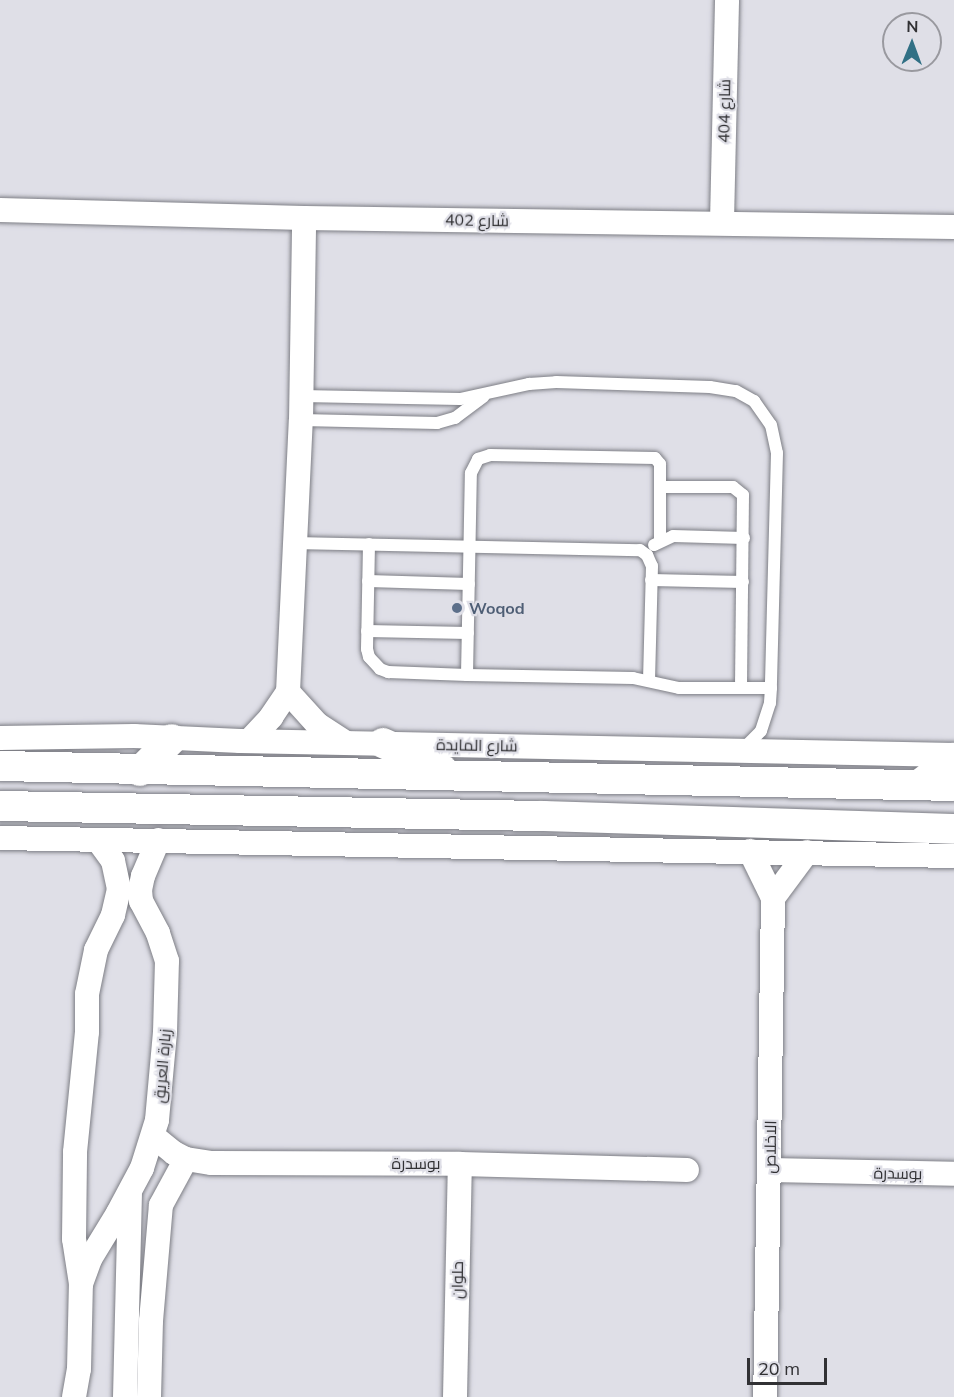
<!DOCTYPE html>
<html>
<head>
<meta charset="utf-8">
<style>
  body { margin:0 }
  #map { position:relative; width:954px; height:1397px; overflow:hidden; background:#dfdfe7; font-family:Mulish,Cairo,sans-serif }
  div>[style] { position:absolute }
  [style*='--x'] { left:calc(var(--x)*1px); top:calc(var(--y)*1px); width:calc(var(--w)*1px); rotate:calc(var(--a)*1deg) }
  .roads { filter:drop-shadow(0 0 2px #7d7e85) drop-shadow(0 0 2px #7d7e85) }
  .service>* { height:12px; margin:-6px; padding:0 6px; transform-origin:6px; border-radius:6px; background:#fff }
  .minor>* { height:24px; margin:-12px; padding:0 12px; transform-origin:12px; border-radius:12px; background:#fff }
  .tertiary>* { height:30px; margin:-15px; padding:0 15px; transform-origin:15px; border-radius:15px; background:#fff }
  .dots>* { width:16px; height:16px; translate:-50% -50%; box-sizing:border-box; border:3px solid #dfdfe7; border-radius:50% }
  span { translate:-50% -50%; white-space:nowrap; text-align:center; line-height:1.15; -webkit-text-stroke:4.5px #dfdfe7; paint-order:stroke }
  .street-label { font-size:16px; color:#313134 }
  .service-label { font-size:16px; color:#4e5e75; font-weight:700 }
  .left { translate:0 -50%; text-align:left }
  .north { position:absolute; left:882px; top:12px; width:60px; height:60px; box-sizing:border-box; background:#dfdfe7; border:2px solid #99999f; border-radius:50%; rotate:1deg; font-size:16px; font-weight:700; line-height:24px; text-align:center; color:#313134 }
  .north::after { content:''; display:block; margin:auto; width:21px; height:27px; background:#317085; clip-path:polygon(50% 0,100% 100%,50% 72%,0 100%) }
  .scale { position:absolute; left:747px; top:1358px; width:80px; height:27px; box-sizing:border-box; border:3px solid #313134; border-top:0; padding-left:8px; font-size:18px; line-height:21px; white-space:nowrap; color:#313134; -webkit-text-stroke:4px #dfdfe7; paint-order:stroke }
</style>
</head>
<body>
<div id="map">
  <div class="roads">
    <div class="service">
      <div style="--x:301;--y:396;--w:159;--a:1.1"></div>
      <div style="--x:460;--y:399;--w:71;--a:-12.3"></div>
      <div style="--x:529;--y:384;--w:27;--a:-4"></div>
      <div style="--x:556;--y:382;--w:154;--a:1.9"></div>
      <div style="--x:710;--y:387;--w:26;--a:9"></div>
      <div style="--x:736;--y:391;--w:21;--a:29"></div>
      <div style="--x:754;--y:401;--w:29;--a:55"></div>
      <div style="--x:771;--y:425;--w:29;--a:78"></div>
      <div style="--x:777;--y:453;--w:235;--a:91.5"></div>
      <div style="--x:771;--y:688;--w:15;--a:94"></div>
      <div style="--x:770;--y:703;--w:29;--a:108"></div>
      <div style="--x:761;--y:731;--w:25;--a:135"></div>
      <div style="--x:301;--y:420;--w:136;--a:1.3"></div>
      <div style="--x:437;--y:423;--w:19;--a:-16"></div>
      <div style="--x:455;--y:418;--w:36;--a:-37"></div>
      <div style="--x:660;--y:487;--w:73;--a:0"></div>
      <div style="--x:733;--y:487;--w:13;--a:39"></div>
      <div style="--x:743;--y:495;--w:193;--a:90.6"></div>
      <div style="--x:294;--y:543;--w:346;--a:1.2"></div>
      <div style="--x:640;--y:550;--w:9;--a:36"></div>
      <div style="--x:647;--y:555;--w:12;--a:66"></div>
      <div style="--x:652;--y:566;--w:115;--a:91.5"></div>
      <div style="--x:369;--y:544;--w:105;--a:91.1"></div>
      <div style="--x:367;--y:649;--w:8;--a:76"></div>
      <div style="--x:369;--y:657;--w:16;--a:47"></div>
      <div style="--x:380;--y:669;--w:9;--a:21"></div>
      <div style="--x:388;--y:672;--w:79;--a:2.2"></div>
      <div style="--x:467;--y:675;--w:166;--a:1"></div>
      <div style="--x:633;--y:678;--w:47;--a:12.3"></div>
      <div style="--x:679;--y:688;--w:92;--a:0"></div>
      <div style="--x:654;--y:545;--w:21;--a:-25"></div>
      <div style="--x:673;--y:536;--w:71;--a:1.6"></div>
      <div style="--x:651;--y:580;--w:92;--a:1.2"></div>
      <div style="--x:368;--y:581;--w:101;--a:1.7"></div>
      <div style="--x:367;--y:631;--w:101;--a:1.1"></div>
      <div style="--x:467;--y:675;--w:202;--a:-88.9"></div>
      <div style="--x:471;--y:473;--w:16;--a:-63"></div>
      <div style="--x:478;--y:459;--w:13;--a:-18"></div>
      <div style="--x:490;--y:455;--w:165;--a:1"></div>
      <div style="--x:655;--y:458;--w:8;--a:50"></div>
      <div style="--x:660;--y:464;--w:77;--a:90"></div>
    </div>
    <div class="minor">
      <div style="--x:0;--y:210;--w:304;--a:1.5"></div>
      <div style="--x:304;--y:218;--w:650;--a:0.79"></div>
      <div style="--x:722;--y:222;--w:222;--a:-88.7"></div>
      <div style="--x:288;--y:692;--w:43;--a:47.8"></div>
      <div style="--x:317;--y:724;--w:33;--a:33"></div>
      <div style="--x:0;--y:738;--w:134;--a:-0.9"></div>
      <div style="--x:134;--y:736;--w:106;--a:2.7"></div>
      <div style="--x:240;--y:741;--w:714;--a:1.12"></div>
      <div style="--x:249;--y:741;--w:33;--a:-47"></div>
      <div style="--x:271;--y:717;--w:30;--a:-56"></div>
      <div style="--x:288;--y:692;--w:272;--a:-87.3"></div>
      <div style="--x:301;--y:420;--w:202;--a:-89.1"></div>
      <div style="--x:0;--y:838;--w:954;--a:1.08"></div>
      <div style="--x:750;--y:851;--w:52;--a:63.9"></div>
      <div style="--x:773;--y:898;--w:499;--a:90.9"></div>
      <div style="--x:773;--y:898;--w:57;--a:-53.5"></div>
      <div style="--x:153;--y:1136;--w:27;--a:39"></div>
      <div style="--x:174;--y:1153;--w:13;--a:27"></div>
      <div style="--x:186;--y:1159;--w:26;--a:9"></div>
      <div style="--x:212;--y:1163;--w:248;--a:0.2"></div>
      <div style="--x:460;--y:1164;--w:227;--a:1.5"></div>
      <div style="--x:770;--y:1170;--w:184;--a:1.2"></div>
      <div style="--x:81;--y:1284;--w:27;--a:-70"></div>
      <div style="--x:90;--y:1259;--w:54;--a:-58.7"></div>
      <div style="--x:118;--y:1213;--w:51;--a:-61.9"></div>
      <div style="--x:142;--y:1168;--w:50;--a:-72.6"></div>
      <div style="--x:157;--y:1120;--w:88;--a:-84.8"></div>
      <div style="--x:165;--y:1032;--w:71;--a:-88.4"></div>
      <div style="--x:167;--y:961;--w:29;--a:-108"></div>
      <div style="--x:158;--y:933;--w:36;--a:-118"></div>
      <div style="--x:141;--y:901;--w:11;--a:-95"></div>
      <div style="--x:140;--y:890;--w:14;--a:-78"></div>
      <div style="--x:143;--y:876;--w:39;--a:-67"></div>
      <div style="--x:74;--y:1397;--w:28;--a:-80"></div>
      <div style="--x:79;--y:1369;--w:85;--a:-88.7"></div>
      <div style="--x:81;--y:1284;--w:46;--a:-98.8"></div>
      <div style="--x:74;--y:1239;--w:87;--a:-89.3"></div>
      <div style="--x:75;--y:1152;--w:121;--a:-84.3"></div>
      <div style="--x:87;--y:1032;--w:38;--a:-90"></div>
      <div style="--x:87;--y:994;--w:45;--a:-78.4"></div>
      <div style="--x:96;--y:950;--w:39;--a:-64"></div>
      <div style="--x:113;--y:915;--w:27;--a:-77"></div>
      <div style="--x:119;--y:889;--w:29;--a:-102"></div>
      <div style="--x:113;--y:861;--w:26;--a:-126"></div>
      <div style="--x:125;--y:1397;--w:202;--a:-88.6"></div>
      <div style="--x:149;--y:1397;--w:76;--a:-88.5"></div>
      <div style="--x:151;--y:1321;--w:116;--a:-85.1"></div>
      <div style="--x:161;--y:1205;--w:52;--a:-61.5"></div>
      <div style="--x:455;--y:1397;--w:233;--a:-88.8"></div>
    </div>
    <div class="tertiary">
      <div style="--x:383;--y:743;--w:64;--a:23.8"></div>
      <div style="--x:0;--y:766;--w:954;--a:1.2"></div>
      <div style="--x:140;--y:771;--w:45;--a:-45"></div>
      <div style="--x:920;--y:784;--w:43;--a:-37.4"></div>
      <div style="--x:0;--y:806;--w:543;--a:1.06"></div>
      <div style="--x:543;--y:816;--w:411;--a:1.8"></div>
    </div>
  </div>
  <div class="dots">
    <div style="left:457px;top:608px;background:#5c6f8a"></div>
  </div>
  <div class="street-label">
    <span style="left:724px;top:111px;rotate:-89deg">شارع 404</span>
    <span style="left:477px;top:220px;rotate:1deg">شارع 402</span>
    <span style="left:477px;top:745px;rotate:1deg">شارع المايدة</span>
    <span style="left:162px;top:1066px;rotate:-85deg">زبارة العريق</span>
    <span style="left:770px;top:1147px;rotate:-89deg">الاخلاص</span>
    <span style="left:416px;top:1163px">بوسدرة</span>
    <span style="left:898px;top:1173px;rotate:1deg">بوسدرة</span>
    <span style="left:457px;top:1280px;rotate:-89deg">حلوان</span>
  </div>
  <div class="service-label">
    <span class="left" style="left:469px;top:608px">Woqod</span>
  </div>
  <div class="north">N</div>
  <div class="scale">20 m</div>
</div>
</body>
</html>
